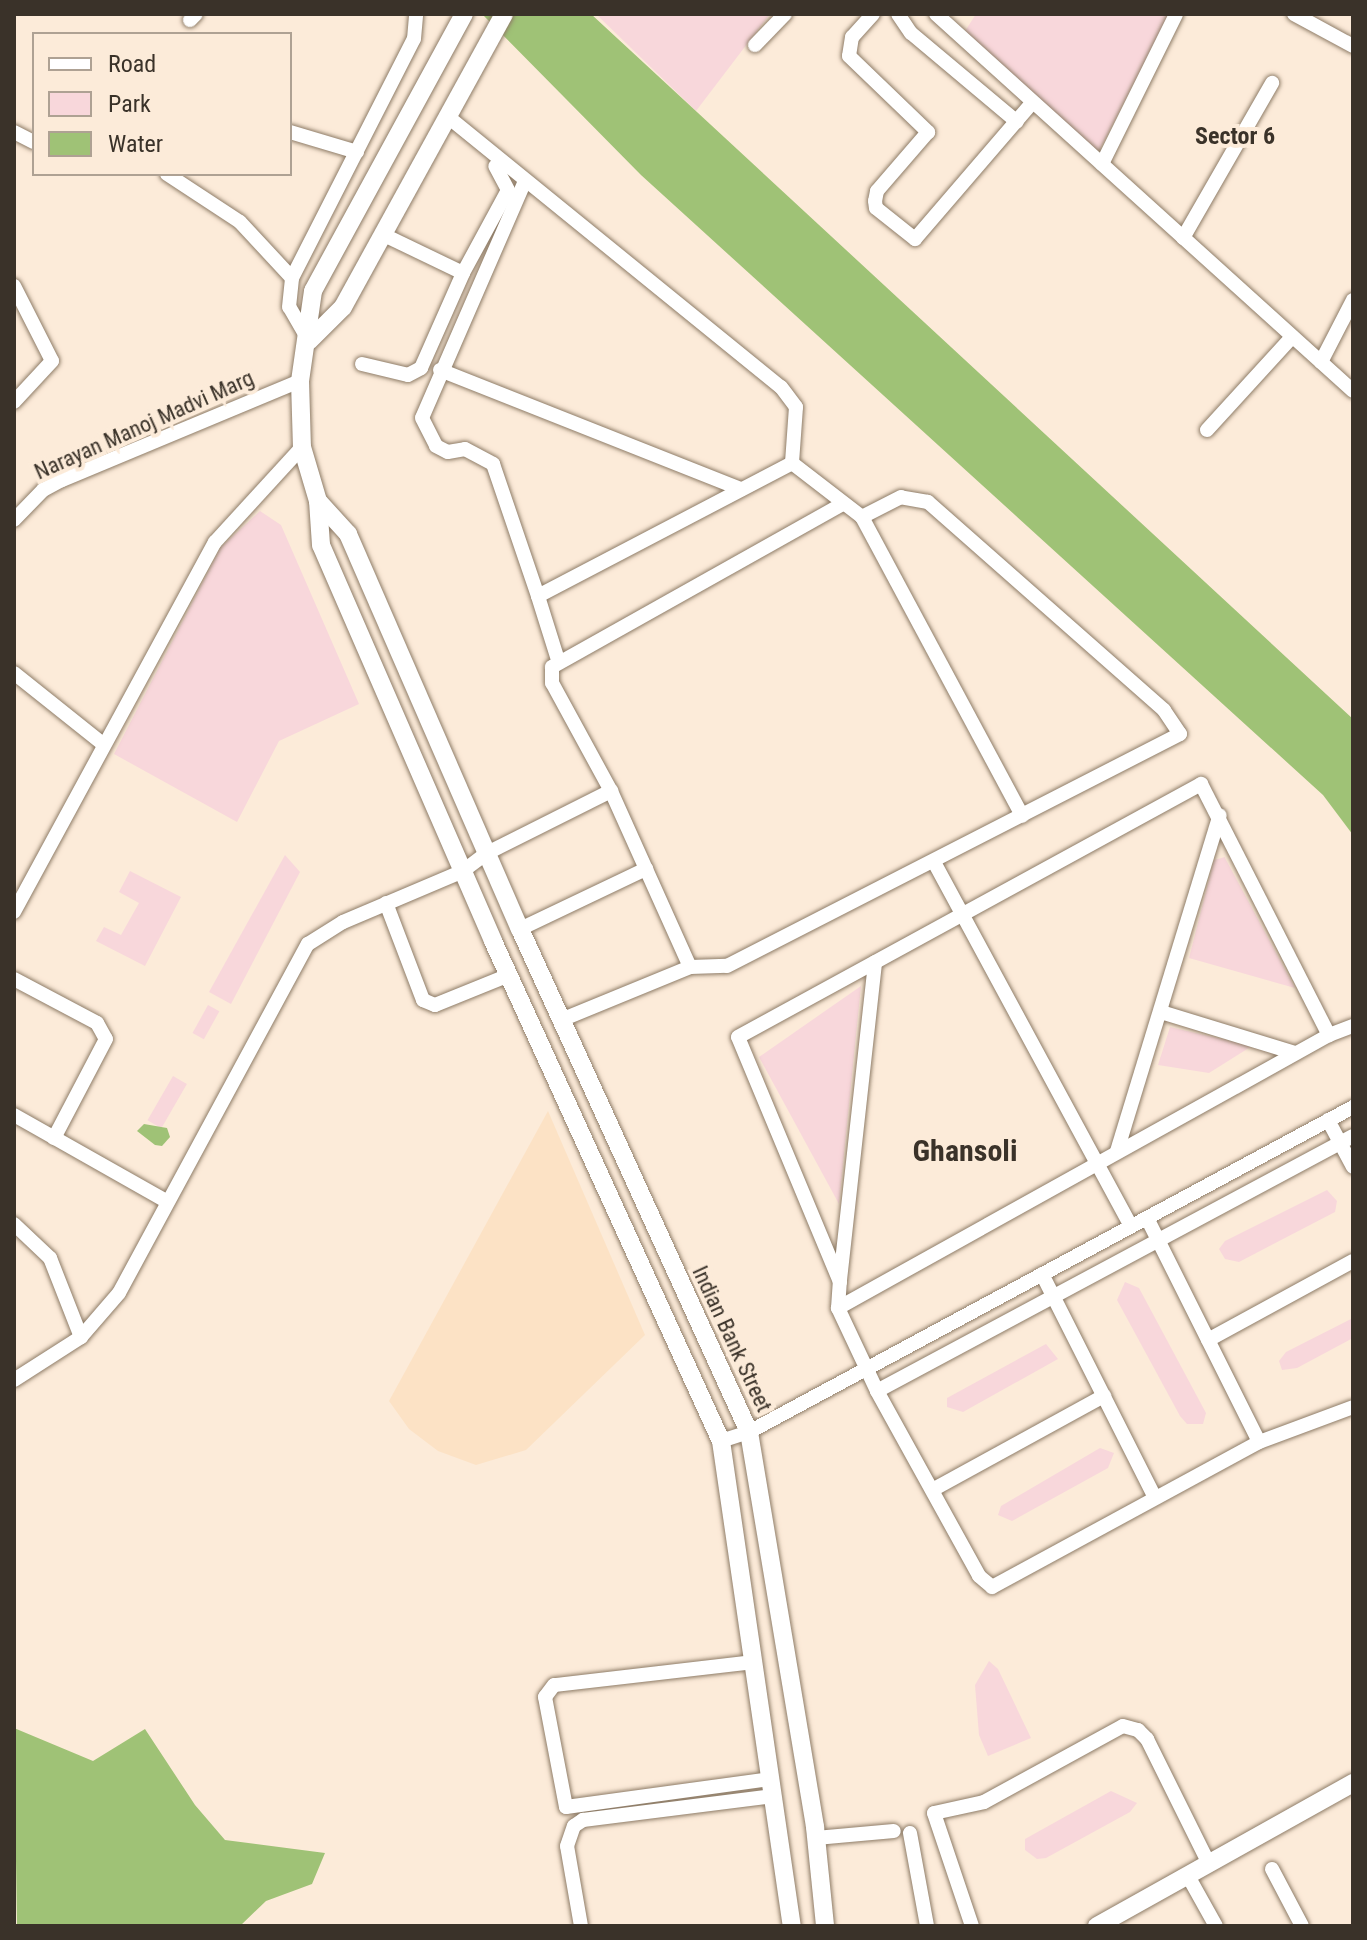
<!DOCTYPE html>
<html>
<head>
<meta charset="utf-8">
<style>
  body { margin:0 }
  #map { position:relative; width:1367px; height:1940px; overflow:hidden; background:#fcebd9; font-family:"Roboto Condensed",sans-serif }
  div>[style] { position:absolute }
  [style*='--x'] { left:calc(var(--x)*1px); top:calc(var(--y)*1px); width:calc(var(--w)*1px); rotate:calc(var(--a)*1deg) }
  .built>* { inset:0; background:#fce2c5 }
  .green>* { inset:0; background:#f8d7db; transform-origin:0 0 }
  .water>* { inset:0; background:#9fc276 }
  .roads { filter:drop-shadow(0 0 2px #8e7c67) drop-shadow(0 0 2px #8e7c67) }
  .minor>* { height:14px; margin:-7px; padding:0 7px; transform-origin:7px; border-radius:7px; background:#fff }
  .tertiary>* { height:18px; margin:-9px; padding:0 9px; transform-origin:9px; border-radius:9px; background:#fff }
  span { translate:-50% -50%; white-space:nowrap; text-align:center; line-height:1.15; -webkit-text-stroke:8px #fcebd9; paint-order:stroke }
  .street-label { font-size:22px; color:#3a3229 }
  .neighbourhood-label { font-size:24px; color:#3a3229; font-weight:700 }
  .district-label { font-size:30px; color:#3a3229; font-weight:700 }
  .frame { position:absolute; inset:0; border:16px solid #3a3229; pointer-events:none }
  .legend { position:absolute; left:32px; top:32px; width:260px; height:144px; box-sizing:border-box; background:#fcebd9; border:2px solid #aea193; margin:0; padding:10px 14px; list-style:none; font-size:24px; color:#3a3229 }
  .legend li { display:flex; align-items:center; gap:16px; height:40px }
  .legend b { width:40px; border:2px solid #aea193 }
</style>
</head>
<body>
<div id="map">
  <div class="built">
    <div style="clip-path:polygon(548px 1111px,645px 1335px,526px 1450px,476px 1465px,438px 1451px,409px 1429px,389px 1401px)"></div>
  </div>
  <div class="green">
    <div style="clip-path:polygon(596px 14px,770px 14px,696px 111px)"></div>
    <div style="clip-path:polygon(976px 14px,1169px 14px,1095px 159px,960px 39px)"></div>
    <div style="clip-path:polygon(260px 511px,281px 525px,359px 704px,279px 741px,237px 822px,114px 754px,221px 547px)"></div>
    <div style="clip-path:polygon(285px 855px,300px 872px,231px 1004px,209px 992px)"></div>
    <div style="clip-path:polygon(1225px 857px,1225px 858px,1295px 988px,1189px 958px,1214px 860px)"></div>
    <div style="clip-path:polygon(130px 871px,181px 897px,145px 966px,96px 941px,104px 927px,121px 935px,139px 903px,119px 892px)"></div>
    <div style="clip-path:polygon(861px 986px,839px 1204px,759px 1057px)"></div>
    <div style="left:208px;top:1005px;width:13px;height:32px;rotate:29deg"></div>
    <div style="clip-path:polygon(1170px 1027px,1252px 1046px,1209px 1073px,1158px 1065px)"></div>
    <div style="left:173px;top:1076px;width:16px;height:51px;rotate:30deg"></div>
    <div style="clip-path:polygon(1327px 1190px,1337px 1201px,1335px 1212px,1239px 1262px,1225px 1259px,1219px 1249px,1225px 1241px)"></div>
    <div style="clip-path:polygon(1125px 1282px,1139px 1288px,1206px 1413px,1203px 1424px,1187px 1424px,1180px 1416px,1117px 1300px)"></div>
    <div style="clip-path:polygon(1353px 1318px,1353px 1338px,1297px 1368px,1282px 1370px,1279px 1361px,1286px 1352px)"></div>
    <div style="clip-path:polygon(1046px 1344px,1058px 1359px,963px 1412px,947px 1407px,947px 1398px)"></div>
    <div style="clip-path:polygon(1100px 1448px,1114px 1453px,1108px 1468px,1012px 1521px,998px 1515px,1001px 1506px)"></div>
    <div style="clip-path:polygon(989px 1661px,998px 1669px,1031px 1738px,988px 1756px,979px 1735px,975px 1685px)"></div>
    <div style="clip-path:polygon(1111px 1791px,1137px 1803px,1130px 1812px,1046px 1858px,1037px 1859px,1025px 1850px,1025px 1839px)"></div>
  </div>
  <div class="water">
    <div style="clip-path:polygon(482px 14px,591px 14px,1353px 719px,1353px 835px,1323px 795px,641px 175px)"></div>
    <div style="clip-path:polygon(144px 1124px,167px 1128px,170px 1137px,162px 1146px,155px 1145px,137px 1131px)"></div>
    <div style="clip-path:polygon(14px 1728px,93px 1761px,145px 1729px,195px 1805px,225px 1840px,325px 1853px,312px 1884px,266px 1901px,240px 1926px,17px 1926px)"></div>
  </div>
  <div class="roads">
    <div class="minor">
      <div style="--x:873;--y:14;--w:31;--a:132"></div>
      <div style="--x:852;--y:37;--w:19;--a:99"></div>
      <div style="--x:849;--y:56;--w:110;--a:43.9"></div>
      <div style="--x:928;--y:132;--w:78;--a:130.8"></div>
      <div style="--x:877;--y:191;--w:10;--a:101"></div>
      <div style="--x:875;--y:201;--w:7;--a:82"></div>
      <div style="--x:876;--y:208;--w:50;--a:38.5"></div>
      <div style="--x:915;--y:239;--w:179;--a:-49.3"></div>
      <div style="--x:898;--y:14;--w:23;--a:56"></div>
      <div style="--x:911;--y:33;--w:138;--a:40"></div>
      <div style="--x:936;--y:14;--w:562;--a:42.12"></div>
      <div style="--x:1294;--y:14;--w:67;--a:28.5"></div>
      <div style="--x:190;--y:20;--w:8;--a:-45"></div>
      <div style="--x:755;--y:45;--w:43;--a:-45.9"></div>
      <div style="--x:447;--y:116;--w:430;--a:39.1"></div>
      <div style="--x:781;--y:387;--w:25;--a:53"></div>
      <div style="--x:796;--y:407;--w:56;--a:94.1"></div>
      <div style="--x:14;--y:132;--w:22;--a:27"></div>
      <div style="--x:290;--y:132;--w:70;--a:16.6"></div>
      <div style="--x:1102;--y:164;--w:167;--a:-63.7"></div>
      <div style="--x:167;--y:174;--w:87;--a:33.3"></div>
      <div style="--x:240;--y:222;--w:76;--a:47.1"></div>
      <div style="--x:525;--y:181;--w:258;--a:113.5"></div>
      <div style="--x:422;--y:418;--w:31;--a:63"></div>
      <div style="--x:436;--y:446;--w:13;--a:27"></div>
      <div style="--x:448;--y:452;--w:17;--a:-10"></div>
      <div style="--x:465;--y:449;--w:32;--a:28"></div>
      <div style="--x:493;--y:464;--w:139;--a:71.2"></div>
      <div style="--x:1183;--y:238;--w:179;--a:-60.1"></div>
      <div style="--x:463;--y:273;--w:94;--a:-61.5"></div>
      <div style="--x:508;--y:190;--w:27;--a:-118"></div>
      <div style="--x:14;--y:286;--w:84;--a:63.1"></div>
      <div style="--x:52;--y:361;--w:56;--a:132.8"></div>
      <div style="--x:309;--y:341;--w:39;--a:-120"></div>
      <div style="--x:289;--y:307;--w:29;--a:-84"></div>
      <div style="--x:292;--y:278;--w:268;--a:-63"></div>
      <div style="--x:414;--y:39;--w:25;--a:-85"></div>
      <div style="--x:1321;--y:362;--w:70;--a:-62.7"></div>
      <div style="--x:362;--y:364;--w:47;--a:13.4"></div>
      <div style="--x:408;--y:375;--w:15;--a:-28"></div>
      <div style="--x:421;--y:368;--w:104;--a:-66.1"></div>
      <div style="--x:463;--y:273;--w:90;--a:-154.3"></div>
      <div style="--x:440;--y:370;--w:324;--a:21.6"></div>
      <div style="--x:1207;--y:430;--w:126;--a:-47.6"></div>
      <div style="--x:792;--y:463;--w:88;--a:37.6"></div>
      <div style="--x:862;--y:517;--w:339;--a:61.8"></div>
      <div style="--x:14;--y:520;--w:42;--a:-46"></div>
      <div style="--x:43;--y:490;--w:21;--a:-28"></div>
      <div style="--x:62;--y:480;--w:258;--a:-22.6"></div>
      <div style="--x:558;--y:660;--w:67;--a:-107.4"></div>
      <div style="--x:538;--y:596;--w:287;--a:-27.6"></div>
      <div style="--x:14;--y:673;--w:114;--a:38.6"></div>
      <div style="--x:1201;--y:784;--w:282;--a:63"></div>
      <div style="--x:1329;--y:1035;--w:562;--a:150.93"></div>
      <div style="--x:838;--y:1308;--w:26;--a:-86"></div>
      <div style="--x:840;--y:1282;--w:265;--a:-112.6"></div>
      <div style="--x:738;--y:1037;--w:528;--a:-28.65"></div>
      <div style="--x:934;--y:862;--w:414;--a:61.6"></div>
      <div style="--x:386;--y:903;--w:104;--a:69.1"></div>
      <div style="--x:423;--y:1000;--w:13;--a:23"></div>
      <div style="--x:435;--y:1005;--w:80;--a:-22.1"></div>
      <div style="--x:14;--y:912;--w:421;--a:-61.5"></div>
      <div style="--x:215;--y:542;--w:129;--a:-47.5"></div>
      <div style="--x:520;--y:929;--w:140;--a:-25.5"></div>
      <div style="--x:690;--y:967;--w:193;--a:-114.2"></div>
      <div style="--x:611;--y:791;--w:123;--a:-118.6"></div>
      <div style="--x:552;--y:683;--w:16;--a:-90"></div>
      <div style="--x:552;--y:667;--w:331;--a:-29.3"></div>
      <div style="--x:14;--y:979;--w:94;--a:27.9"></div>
      <div style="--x:97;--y:1023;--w:18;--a:61"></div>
      <div style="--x:106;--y:1039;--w:112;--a:117.7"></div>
      <div style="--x:1161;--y:1012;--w:140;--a:17"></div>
      <div style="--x:561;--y:1020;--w:139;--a:-22.3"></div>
      <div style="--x:690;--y:967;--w:37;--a:-2"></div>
      <div style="--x:727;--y:966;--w:509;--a:-27.12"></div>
      <div style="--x:1180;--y:734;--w:29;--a:-124"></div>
      <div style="--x:1164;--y:710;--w:315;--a:-138.6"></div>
      <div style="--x:928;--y:502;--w:27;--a:-170"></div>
      <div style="--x:901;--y:497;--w:44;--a:152.9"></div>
      <div style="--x:1329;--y:1035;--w:26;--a:-21"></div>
      <div style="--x:14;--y:1115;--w:175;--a:29.5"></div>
      <div style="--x:1328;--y:1120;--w:53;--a:62"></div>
      <div style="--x:1117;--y:1151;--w:351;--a:-73"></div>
      <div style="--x:1147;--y:1218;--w:250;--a:63.4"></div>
      <div style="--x:1259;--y:1442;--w:100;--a:-20.4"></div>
      <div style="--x:14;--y:1224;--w:50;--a:43.4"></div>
      <div style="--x:50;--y:1258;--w:85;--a:68.6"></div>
      <div style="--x:1042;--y:1274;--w:249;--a:63.2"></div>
      <div style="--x:840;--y:1280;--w:320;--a:-83.7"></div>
      <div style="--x:838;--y:1308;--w:92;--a:64.8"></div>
      <div style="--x:877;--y:1391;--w:211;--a:61.1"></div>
      <div style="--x:979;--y:1576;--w:17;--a:40"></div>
      <div style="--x:992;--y:1587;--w:304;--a:-28.5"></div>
      <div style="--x:1208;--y:1340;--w:165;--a:-28.6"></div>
      <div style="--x:14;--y:1380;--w:80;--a:-32.7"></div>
      <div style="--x:81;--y:1337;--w:58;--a:-49.2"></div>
      <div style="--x:119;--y:1293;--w:397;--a:-61.6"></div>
      <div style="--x:308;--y:944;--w:41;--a:-32.2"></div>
      <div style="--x:343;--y:922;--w:130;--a:-23"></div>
      <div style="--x:463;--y:871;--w:30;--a:-37"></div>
      <div style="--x:487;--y:853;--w:139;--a:-26.6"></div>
      <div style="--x:877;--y:1391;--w:540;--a:-28.18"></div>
      <div style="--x:721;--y:1441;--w:29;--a:-18"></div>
      <div style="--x:749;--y:1432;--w:686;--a:-28.28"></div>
      <div style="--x:934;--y:1489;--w:194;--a:-28.7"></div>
      <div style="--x:754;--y:1662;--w:201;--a:173.4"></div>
      <div style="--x:554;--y:1685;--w:15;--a:127"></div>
      <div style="--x:545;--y:1697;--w:112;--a:79.2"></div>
      <div style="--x:566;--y:1807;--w:207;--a:-7.8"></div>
      <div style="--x:910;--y:1833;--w:95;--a:79.6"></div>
      <div style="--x:816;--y:1838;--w:78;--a:-5.1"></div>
      <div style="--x:1272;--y:1869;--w:64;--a:62.2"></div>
      <div style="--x:1188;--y:1876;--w:57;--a:60.8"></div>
      <div style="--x:581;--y:1926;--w:81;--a:-99.9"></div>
      <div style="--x:567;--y:1846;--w:21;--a:-71"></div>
      <div style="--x:574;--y:1826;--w:11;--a:-34"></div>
      <div style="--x:583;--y:1820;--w:192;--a:-7.2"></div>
      <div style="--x:972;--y:1926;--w:119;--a:-108.6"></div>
      <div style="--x:934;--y:1813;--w:51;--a:-12.4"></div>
      <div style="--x:984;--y:1802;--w:158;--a:-28.7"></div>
      <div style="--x:1123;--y:1726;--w:16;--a:15"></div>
      <div style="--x:1138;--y:1730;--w:13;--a:45"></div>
      <div style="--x:1147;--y:1739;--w:140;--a:63.6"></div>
    </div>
    <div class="tertiary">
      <div style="--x:464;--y:14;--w:315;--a:118.6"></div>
      <div style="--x:313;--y:291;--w:91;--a:98.2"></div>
      <div style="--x:300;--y:381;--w:66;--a:88.3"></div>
      <div style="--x:302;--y:447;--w:56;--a:73.5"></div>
      <div style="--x:318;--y:501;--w:44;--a:86.1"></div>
      <div style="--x:321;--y:545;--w:432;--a:66.5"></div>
      <div style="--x:493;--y:941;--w:550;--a:65.49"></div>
      <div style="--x:721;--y:1441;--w:490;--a:81.7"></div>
      <div style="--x:309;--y:341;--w:48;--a:-45"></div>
      <div style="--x:343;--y:307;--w:334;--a:-61.2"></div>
      <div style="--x:318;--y:501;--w:45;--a:47.7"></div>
      <div style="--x:348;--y:534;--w:431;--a:66.5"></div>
      <div style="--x:520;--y:929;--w:553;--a:65.52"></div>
      <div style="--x:749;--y:1432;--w:400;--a:80.5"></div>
      <div style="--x:815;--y:1827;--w:100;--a:84.2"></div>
      <div style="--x:1097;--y:1926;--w:293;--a:-29.2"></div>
    </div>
  </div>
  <div class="street-label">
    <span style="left:144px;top:425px;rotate:-24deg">Narayan Manoj Madvi Marg</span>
    <span style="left:732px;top:1339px;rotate:65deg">Indian Bank Street</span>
  </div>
  <div class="neighbourhood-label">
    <span style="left:1235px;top:137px">Sector 6</span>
  </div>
  <div class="district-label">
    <span style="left:965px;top:1151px">Ghansoli</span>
  </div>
  <div class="frame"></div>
  <ul class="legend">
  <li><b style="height:10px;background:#fff"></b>Road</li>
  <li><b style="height:22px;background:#f8d7db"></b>Park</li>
  <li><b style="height:22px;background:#9fc276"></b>Water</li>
  </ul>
</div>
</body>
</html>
